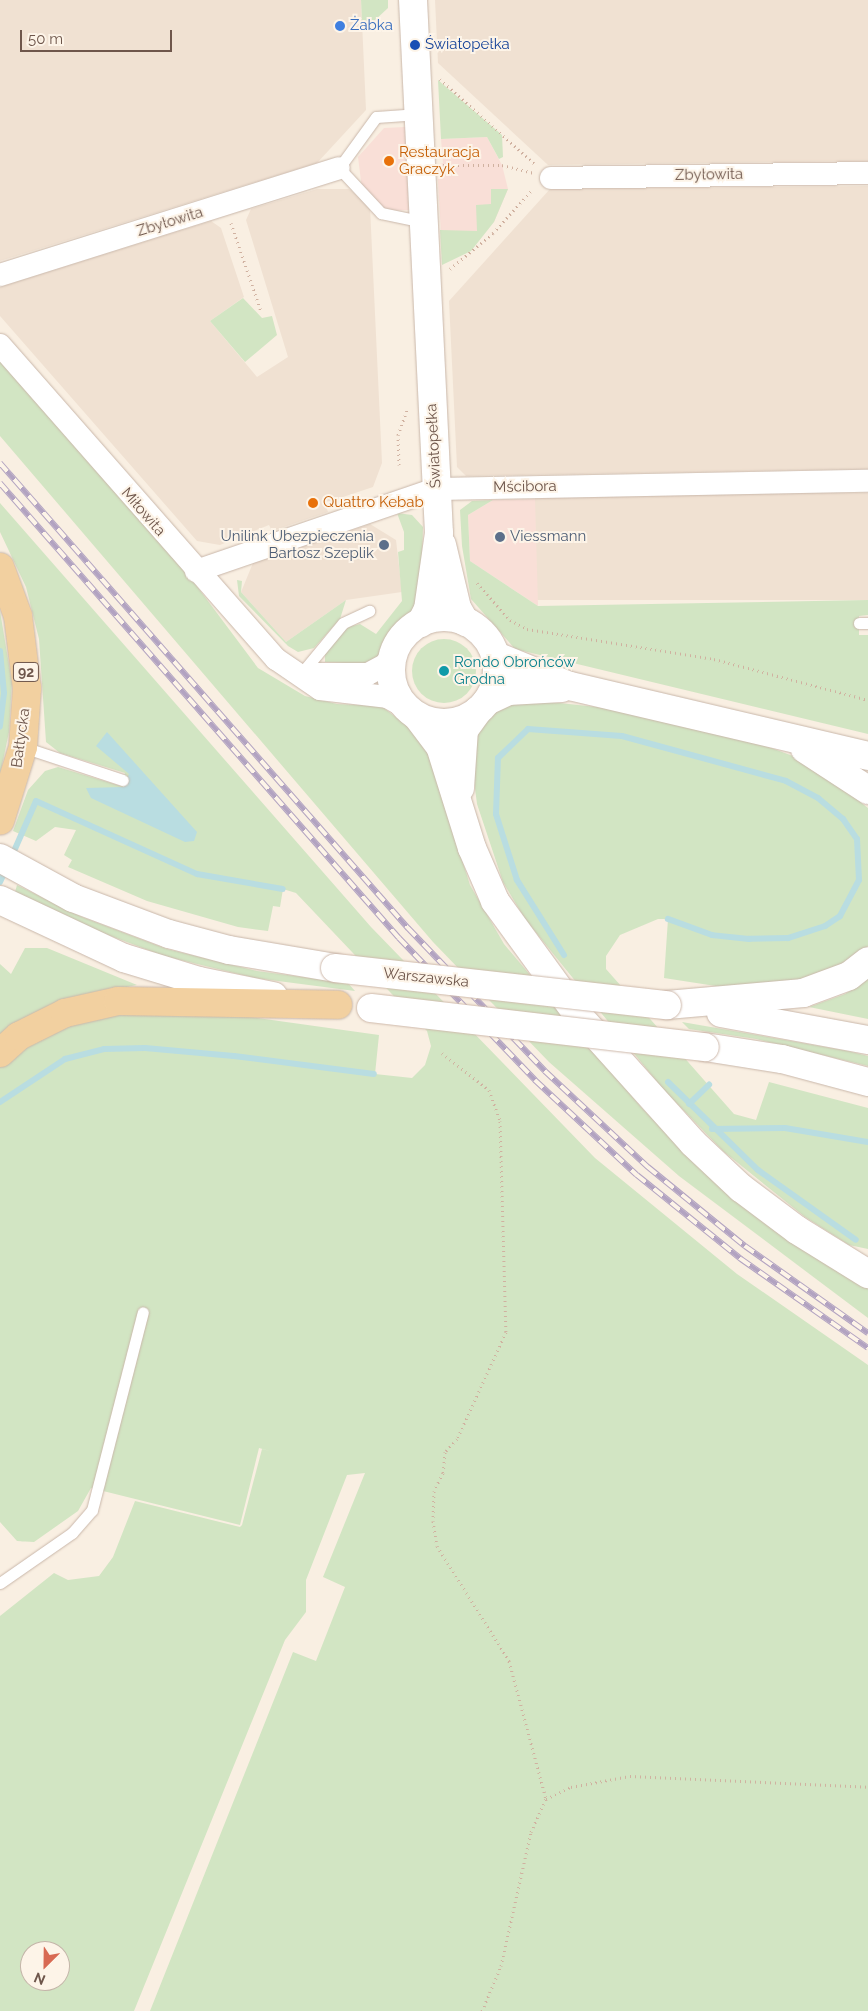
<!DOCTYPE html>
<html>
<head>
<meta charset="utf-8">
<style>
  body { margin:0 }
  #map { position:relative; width:868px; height:2011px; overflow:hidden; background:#f9efe2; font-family:Raleway,sans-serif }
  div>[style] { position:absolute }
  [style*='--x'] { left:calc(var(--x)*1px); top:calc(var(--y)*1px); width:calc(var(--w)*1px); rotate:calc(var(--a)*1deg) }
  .residential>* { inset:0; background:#f0e1d2; transform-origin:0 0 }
  .commercial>* { inset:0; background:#f9dfd7 }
  .green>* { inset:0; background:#d2e5c3 }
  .round { border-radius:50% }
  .water>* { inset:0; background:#b9dde1 }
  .stream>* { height:6px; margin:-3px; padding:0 3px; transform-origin:3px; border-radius:3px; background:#b9dde1 }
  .path>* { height:3px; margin-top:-1.5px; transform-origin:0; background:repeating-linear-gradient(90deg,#d0b1a0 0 1px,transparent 0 5px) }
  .roads { filter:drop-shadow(0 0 1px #c9b7aa) drop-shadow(0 0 1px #c9b7aa) }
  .lane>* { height:11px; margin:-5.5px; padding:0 5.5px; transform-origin:5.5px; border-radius:5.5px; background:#fff }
  .street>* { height:22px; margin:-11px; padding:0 11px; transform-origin:11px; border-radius:11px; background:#fff }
  .secondary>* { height:28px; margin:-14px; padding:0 14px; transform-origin:14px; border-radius:14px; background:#fff }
  .secondary>.ring { margin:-14px; padding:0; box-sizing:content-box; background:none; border:28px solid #fff; border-radius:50% }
  .primary>* { height:28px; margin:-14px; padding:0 14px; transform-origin:14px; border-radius:14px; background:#f2d0a0 }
  .rail>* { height:5.5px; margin-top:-2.75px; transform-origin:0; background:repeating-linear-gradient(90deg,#fdf4e8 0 11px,#b2a3c1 0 22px); box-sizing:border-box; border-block:1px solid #b2a3c1 }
  .bridges { filter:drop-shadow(0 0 1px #ceb9ab) drop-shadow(0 0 1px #ceb9ab) }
  .secondary-bridge>* { height:28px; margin:-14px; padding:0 14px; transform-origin:14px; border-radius:14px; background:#fff }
  .dots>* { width:14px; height:14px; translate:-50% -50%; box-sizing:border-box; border:2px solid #fdf4e8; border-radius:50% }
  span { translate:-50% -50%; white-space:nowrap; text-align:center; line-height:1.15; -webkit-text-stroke:4px #fdf4e8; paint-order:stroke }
  .shield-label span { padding:1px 4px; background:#fdf4e8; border:1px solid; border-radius:4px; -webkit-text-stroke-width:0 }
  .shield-label { font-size:14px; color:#6e564b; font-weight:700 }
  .shop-label { font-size:15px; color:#366cbe }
  .left { translate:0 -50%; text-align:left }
  .transit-label { font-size:15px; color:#164399 }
  .food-label { font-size:15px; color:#c56008 }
  .street-label { font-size:15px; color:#6e564b }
  .service-label { font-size:15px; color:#4e5e75 }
  .right { translate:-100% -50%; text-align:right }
  .culture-label { font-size:15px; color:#0d838f }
  .north { position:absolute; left:20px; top:1941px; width:50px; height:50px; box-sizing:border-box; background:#fdf4e8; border:1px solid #c4b5a9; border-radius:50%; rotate:203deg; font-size:14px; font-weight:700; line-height:20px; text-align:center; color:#6e564b }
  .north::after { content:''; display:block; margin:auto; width:18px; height:22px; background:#d86a53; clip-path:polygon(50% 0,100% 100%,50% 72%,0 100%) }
  .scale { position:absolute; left:20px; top:30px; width:152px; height:22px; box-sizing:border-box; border:2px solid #6e564b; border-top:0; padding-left:6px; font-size:15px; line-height:18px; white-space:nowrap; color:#6e564b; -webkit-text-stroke:4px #fdf4e8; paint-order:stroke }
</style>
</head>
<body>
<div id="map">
  <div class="residential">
    <div style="clip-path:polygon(0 0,361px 0,366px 110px,317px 163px,0 261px)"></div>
    <div style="clip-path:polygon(435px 0,868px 0,868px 161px,548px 165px,438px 63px)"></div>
    <div style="clip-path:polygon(868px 186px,868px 469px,466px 476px,457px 467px,449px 301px,550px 189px)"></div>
    <div style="clip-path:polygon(317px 189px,349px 189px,370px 207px,382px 463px,373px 487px,325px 503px,328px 512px,272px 531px,269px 525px,220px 545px,197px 541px,0 316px,0 287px,211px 221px,221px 228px,244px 297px,210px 321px,257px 377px,288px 357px,246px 220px,251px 209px)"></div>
    <div style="left:868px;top:493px;width:107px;height:333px;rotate:90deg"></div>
    <div style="clip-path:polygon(370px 524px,396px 540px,402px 592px,346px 600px,286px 642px,241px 592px,253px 563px)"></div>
  </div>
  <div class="commercial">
    <div style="clip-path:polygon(405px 127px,409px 210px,387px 211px,362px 189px,358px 157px,384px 128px)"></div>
    <div style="clip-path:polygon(487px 137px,502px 165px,508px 189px,494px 222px,442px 251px,437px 165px,443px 163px,441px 139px)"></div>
    <div style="clip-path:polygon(535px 499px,538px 606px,470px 561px,468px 515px,493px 500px)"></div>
  </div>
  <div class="green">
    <div style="clip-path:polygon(361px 0,388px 0,388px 8px,374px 21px,362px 21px)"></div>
    <div style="clip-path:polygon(438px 80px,502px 135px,503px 157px,499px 159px,487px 137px,441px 139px)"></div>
    <div style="clip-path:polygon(491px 189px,508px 189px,494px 222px,471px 251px,442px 265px,440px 230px,477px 231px,476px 205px,491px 204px)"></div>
    <div style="clip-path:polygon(243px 298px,262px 318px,272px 316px,277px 335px,245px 362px,210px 321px)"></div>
    <div style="clip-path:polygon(0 358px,181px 565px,258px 668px,305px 696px,337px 704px,381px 706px,424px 738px,470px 885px,504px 944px,641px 1107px,703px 1171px,787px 1239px,868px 1289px,868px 1318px,679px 1176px,549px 1062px,433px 942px,0 436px)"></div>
    <div style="clip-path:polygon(493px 500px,468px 515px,470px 561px,538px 606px,868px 600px,868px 615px,859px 616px,859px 635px,868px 635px,868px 734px,515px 649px,471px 599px,462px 546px,460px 510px,472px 501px)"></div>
    <div style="clip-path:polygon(evenodd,0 503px,371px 927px,595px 1158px,737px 1274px,868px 1365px,868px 2011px,150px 2011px,293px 1652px,316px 1661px,345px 1587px,323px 1577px,365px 1473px,347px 1475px,306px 1580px,306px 1612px,285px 1640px,134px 2011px,0 2011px,0 1616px,54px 1573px,68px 1580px,99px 1576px,113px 1557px,135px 1501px,240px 1527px,242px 1525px,262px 1449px,270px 1451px,259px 1448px,240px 1525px,91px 1488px,78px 1511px,34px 1542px,17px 1541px,0 1522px,0 1065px,56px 1027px,108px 1012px,243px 1016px,379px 1035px,375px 1074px,412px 1078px,425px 1065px,431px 1046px,427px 1031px,296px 893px,283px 889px,280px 907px,273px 906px,268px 931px,238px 927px,147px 901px,68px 867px,72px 860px,64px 855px,76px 830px,55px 827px,36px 841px,13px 831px,28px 790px,45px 771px,58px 767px,121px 786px,125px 773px,60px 753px,46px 742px,39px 639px,26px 587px,0 532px,0 503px,30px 1951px,60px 1951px,60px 1981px,30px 1981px,30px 1951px)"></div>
    <div style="clip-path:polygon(397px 513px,412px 515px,423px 527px,421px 596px,412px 615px,378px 656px,366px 664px,325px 662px,325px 653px,344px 628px,360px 624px,376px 634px,402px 601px,398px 552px,404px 550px,404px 532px)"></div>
    <div style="clip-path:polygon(237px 580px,242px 581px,241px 592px,286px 642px,346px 600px,340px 619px,314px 648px,298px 652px,288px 646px,239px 596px)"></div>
    <div style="clip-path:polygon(0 611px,12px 683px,9px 732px,0 775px)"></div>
    <div class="round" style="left:412px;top:639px;width:64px;height:64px"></div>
    <div style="clip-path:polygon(541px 701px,606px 708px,755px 742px,809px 762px,868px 808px,868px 946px,854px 960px,803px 984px,735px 989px,664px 978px,668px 919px,658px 919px,620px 935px,606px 956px,606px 969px,734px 1114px,756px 1120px,769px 1082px,868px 1108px,868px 1249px,849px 1245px,805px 1217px,723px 1151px,662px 1088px,525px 919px,503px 882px,477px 804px,474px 781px,477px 727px,499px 706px)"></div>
    <div style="clip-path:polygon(17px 885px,82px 917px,167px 949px,257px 971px,348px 983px,355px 991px,255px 978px,164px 956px,79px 924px,15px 892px)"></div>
    <div style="clip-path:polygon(25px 948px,47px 948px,137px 985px,69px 998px,0 1035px,0 964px,11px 974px)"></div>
    <div style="clip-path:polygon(868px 979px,868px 1019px,809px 1007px,845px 994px)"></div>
    <div style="clip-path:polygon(682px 1022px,848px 1051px,868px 1056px,868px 1066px,756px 1039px,689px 1029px)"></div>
  </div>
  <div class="water">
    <div style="clip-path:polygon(107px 732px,197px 832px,194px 841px,185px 842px,91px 798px,86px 788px,123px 787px,129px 774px,96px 746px)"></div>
  </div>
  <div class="stream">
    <div style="--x:0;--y:651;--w:42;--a:84.6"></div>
    <div style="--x:4;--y:693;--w:34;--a:97"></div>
    <div style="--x:11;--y:858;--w:62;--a:-66.3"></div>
    <div style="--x:36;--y:801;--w:177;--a:24.4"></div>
    <div style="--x:197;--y:874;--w:87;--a:9.9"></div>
    <div style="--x:0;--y:882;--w:14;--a:-65"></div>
    <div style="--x:564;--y:955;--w:89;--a:-122.1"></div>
    <div style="--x:517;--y:880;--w:69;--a:-107.7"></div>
    <div style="--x:496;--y:814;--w:56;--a:-88"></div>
    <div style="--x:498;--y:758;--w:42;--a:-44"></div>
    <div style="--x:528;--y:729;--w:94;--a:4.3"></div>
    <div style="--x:622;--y:736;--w:170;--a:15.3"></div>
    <div style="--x:786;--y:781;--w:36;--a:28"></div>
    <div style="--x:818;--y:798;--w:33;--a:40"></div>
    <div style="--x:843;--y:819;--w:24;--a:55"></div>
    <div style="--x:857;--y:839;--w:41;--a:87.2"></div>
    <div style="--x:859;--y:880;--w:41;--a:117.8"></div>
    <div style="--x:840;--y:916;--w:18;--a:146"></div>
    <div style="--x:825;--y:926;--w:39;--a:162"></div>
    <div style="--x:788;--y:938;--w:39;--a:179"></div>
    <div style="--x:749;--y:939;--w:37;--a:-174"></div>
    <div style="--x:712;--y:935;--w:47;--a:-160"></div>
    <div style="--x:668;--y:1082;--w:126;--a:44.4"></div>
    <div style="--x:758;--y:1170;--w:120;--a:35.5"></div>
    <div style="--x:0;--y:1102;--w:78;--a:-33.5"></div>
    <div style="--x:65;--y:1059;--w:40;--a:-14.4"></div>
    <div style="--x:104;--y:1049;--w:41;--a:-1.4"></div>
    <div style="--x:145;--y:1048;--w:89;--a:5.1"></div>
    <div style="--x:234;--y:1056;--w:141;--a:7.3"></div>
    <div style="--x:689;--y:1104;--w:28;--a:-44"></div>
    <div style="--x:712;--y:1129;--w:73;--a:-0.8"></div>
    <div style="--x:785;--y:1128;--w:84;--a:9.6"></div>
  </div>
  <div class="path">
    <div style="--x:440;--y:79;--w:129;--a:41.9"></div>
    <div style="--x:443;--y:165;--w:59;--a:0"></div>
    <div style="--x:502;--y:165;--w:32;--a:14"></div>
    <div style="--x:231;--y:223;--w:93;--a:71.2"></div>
    <div style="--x:450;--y:269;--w:56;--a:-39.9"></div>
    <div style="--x:493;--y:233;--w:59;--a:-47.7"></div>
    <div style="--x:399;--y:465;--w:30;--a:-92"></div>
    <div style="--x:398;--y:435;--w:29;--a:-70"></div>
    <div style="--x:477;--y:583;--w:50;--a:48.3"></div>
    <div style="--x:510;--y:620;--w:19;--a:28"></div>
    <div style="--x:527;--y:629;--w:189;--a:9.1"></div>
    <div style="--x:714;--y:659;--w:159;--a:14.9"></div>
    <div style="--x:442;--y:1053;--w:60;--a:38.2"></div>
    <div style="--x:489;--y:1090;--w:33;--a:70"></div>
    <div style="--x:500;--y:1121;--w:211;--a:88.4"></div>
    <div style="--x:506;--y:1332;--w:118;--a:114.6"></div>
    <div style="--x:457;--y:1439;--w:18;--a:133"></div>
    <div style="--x:445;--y:1452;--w:21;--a:95"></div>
    <div style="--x:443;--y:1473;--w:20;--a:117"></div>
    <div style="--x:434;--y:1491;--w:30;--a:92"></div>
    <div style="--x:433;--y:1521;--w:25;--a:81"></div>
    <div style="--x:437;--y:1546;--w:136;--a:57.9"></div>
    <div style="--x:509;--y:1661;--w:143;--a:75"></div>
    <div style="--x:482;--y:2011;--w:49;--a:-67.1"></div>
    <div style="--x:501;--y:1966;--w:137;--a:-77.4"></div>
    <div style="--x:531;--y:1832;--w:36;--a:-66"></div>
    <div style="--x:546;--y:1799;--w:28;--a:-26"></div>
    <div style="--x:571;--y:1787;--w:60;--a:-10.6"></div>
    <div style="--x:630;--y:1776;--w:238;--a:2.6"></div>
  </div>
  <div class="roads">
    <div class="lane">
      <div style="--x:419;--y:114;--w:43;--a:176"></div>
      <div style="--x:376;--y:117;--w:63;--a:126"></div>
      <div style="--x:339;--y:168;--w:62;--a:47"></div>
      <div style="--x:381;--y:213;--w:44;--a:11.8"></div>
      <div style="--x:859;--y:623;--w:9;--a:0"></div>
      <div style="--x:300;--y:675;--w:67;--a:-50.4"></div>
      <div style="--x:343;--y:623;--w:29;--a:-25"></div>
      <div style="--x:23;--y:747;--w:105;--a:18.3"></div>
      <div style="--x:0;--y:1583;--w:88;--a:-34.8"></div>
      <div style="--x:72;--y:1533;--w:30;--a:-49"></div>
      <div style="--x:92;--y:1510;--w:204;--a:-75.6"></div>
    </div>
    <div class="street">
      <div style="--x:551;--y:178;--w:317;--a:-0.9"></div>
      <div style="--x:0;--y:275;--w:355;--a:-17.5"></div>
      <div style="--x:0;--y:345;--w:418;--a:48.7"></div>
      <div style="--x:276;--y:659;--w:53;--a:34.3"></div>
      <div style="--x:320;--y:689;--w:67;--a:6.8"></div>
      <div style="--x:387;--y:697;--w:23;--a:29"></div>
      <div style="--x:196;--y:571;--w:254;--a:-18.9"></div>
      <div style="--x:436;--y:489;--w:432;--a:-1.1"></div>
      <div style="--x:308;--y:674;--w:60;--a:0"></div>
      <div style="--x:368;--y:674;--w:19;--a:-28"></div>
      <div style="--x:385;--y:665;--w:16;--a:-52"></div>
    </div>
    <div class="secondary">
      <div style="--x:413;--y:0;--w:534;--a:87.21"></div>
      <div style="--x:439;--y:533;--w:77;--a:98.2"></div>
      <div style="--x:428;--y:609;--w:16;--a:117"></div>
      <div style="--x:442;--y:545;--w:65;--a:76.6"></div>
      <div style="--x:457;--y:608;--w:16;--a:60"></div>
      <div class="ring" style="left:391px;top:617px;width:78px;height:78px"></div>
      <div style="--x:496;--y:656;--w:80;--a:22.1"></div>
      <div style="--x:570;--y:686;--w:306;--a:13.2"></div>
      <div style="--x:487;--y:701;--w:23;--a:-25"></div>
      <div style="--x:508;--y:691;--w:54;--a:-3.2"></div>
      <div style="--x:417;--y:716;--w:38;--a:53"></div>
      <div style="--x:440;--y:746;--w:107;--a:72.6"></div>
      <div style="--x:472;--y:848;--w:58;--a:66.5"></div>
      <div style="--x:495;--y:901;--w:140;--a:54"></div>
      <div style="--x:577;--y:1014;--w:173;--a:48"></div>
      <div style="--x:693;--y:1143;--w:66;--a:43.2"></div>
      <div style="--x:741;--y:1188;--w:70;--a:36.9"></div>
      <div style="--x:797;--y:1230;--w:84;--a:31.8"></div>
      <div style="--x:805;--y:749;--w:75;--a:33.1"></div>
      <div style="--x:460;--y:788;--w:58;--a:-86.1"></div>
      <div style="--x:464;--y:730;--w:24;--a:-54"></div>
      <div style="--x:0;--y:858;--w:83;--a:28.7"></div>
      <div style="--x:73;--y:898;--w:103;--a:20.6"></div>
      <div style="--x:169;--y:934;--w:62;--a:14.9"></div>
      <div style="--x:229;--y:950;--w:108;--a:9.6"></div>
      <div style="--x:0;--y:900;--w:137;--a:25.1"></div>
      <div style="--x:124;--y:958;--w:78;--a:17"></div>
      <div style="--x:199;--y:981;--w:76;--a:11.5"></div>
      <div style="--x:667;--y:1005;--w:137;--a:-5"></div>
      <div style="--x:803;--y:993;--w:49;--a:-20.3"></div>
      <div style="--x:849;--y:976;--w:24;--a:-38"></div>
      <div style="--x:721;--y:1013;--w:149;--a:10.4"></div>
      <div style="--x:705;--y:1047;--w:78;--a:8.9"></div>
      <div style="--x:782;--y:1059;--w:89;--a:15"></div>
    </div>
    <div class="primary">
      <div style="--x:0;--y:567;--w:52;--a:69.8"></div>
      <div style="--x:18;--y:616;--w:73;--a:82.9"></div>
      <div style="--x:27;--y:688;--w:59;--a:93.9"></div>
      <div style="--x:23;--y:747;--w:77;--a:107.3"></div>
      <div style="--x:0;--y:1053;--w:25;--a:-42"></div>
      <div style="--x:19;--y:1036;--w:51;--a:-26.6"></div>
      <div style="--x:65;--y:1013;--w:54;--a:-12.8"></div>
      <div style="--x:118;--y:1001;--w:220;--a:1"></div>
    </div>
  </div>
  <div class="rail">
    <div style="--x:0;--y:463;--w:619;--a:48.74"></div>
    <div style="--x:408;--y:928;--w:198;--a:46.2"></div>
    <div style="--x:545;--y:1071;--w:141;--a:43"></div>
    <div style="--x:648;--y:1167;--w:125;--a:39.2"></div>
    <div style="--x:745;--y:1246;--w:151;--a:35.3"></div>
    <div style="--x:0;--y:483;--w:605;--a:48.75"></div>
    <div style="--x:399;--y:938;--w:197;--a:46.2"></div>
    <div style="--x:535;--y:1080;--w:139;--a:43"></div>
    <div style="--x:637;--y:1175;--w:134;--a:38.9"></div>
    <div style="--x:741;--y:1259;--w:155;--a:35"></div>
  </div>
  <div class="bridges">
    <div class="secondary-bridge">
      <div style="--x:335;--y:968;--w:334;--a:6.4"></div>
      <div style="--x:371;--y:1008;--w:336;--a:6.7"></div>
    </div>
  </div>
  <div class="dots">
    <div style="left:340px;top:26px;background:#3f7fe0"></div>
    <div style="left:415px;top:45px;background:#1a4fb4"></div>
    <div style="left:389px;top:161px;background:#e8710a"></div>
    <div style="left:313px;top:503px;background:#e8710a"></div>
    <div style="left:500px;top:537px;background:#5c6f8a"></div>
    <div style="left:384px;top:545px;background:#5c6f8a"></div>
    <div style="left:444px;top:671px;background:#0f9aa8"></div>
  </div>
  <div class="shield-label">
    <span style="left:26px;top:672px">92</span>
  </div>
  <div class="shop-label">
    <span class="left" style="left:350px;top:26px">Żabka</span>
  </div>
  <div class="transit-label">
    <span class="left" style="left:425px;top:45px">Światopełka</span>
  </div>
  <div class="food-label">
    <span class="left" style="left:399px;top:161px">Restauracja<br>Graczyk</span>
    <span class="left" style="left:323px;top:503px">Quattro Kebab</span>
  </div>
  <div class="street-label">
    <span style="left:709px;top:175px;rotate:-1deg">Zbyłowita</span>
    <span style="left:170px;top:222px;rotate:-17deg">Zbyłowita</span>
    <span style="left:434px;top:446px;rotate:-93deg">Światopełka</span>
    <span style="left:525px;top:487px;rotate:-1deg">Mścibora</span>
    <span style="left:143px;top:512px;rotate:49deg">Miłowita</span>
    <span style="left:21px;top:738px;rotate:-82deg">Bałtycka</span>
    <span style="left:426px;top:978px;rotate:6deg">Warszawska</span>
  </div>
  <div class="service-label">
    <span class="right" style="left:374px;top:545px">Unilink Ubezpieczenia<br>Bartosz Szeplik</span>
    <span class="left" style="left:510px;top:537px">Viessmann</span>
  </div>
  <div class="culture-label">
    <span class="left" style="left:454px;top:671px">Rondo Obrońców<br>Grodna</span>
  </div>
  <div class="north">N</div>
  <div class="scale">50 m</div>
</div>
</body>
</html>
